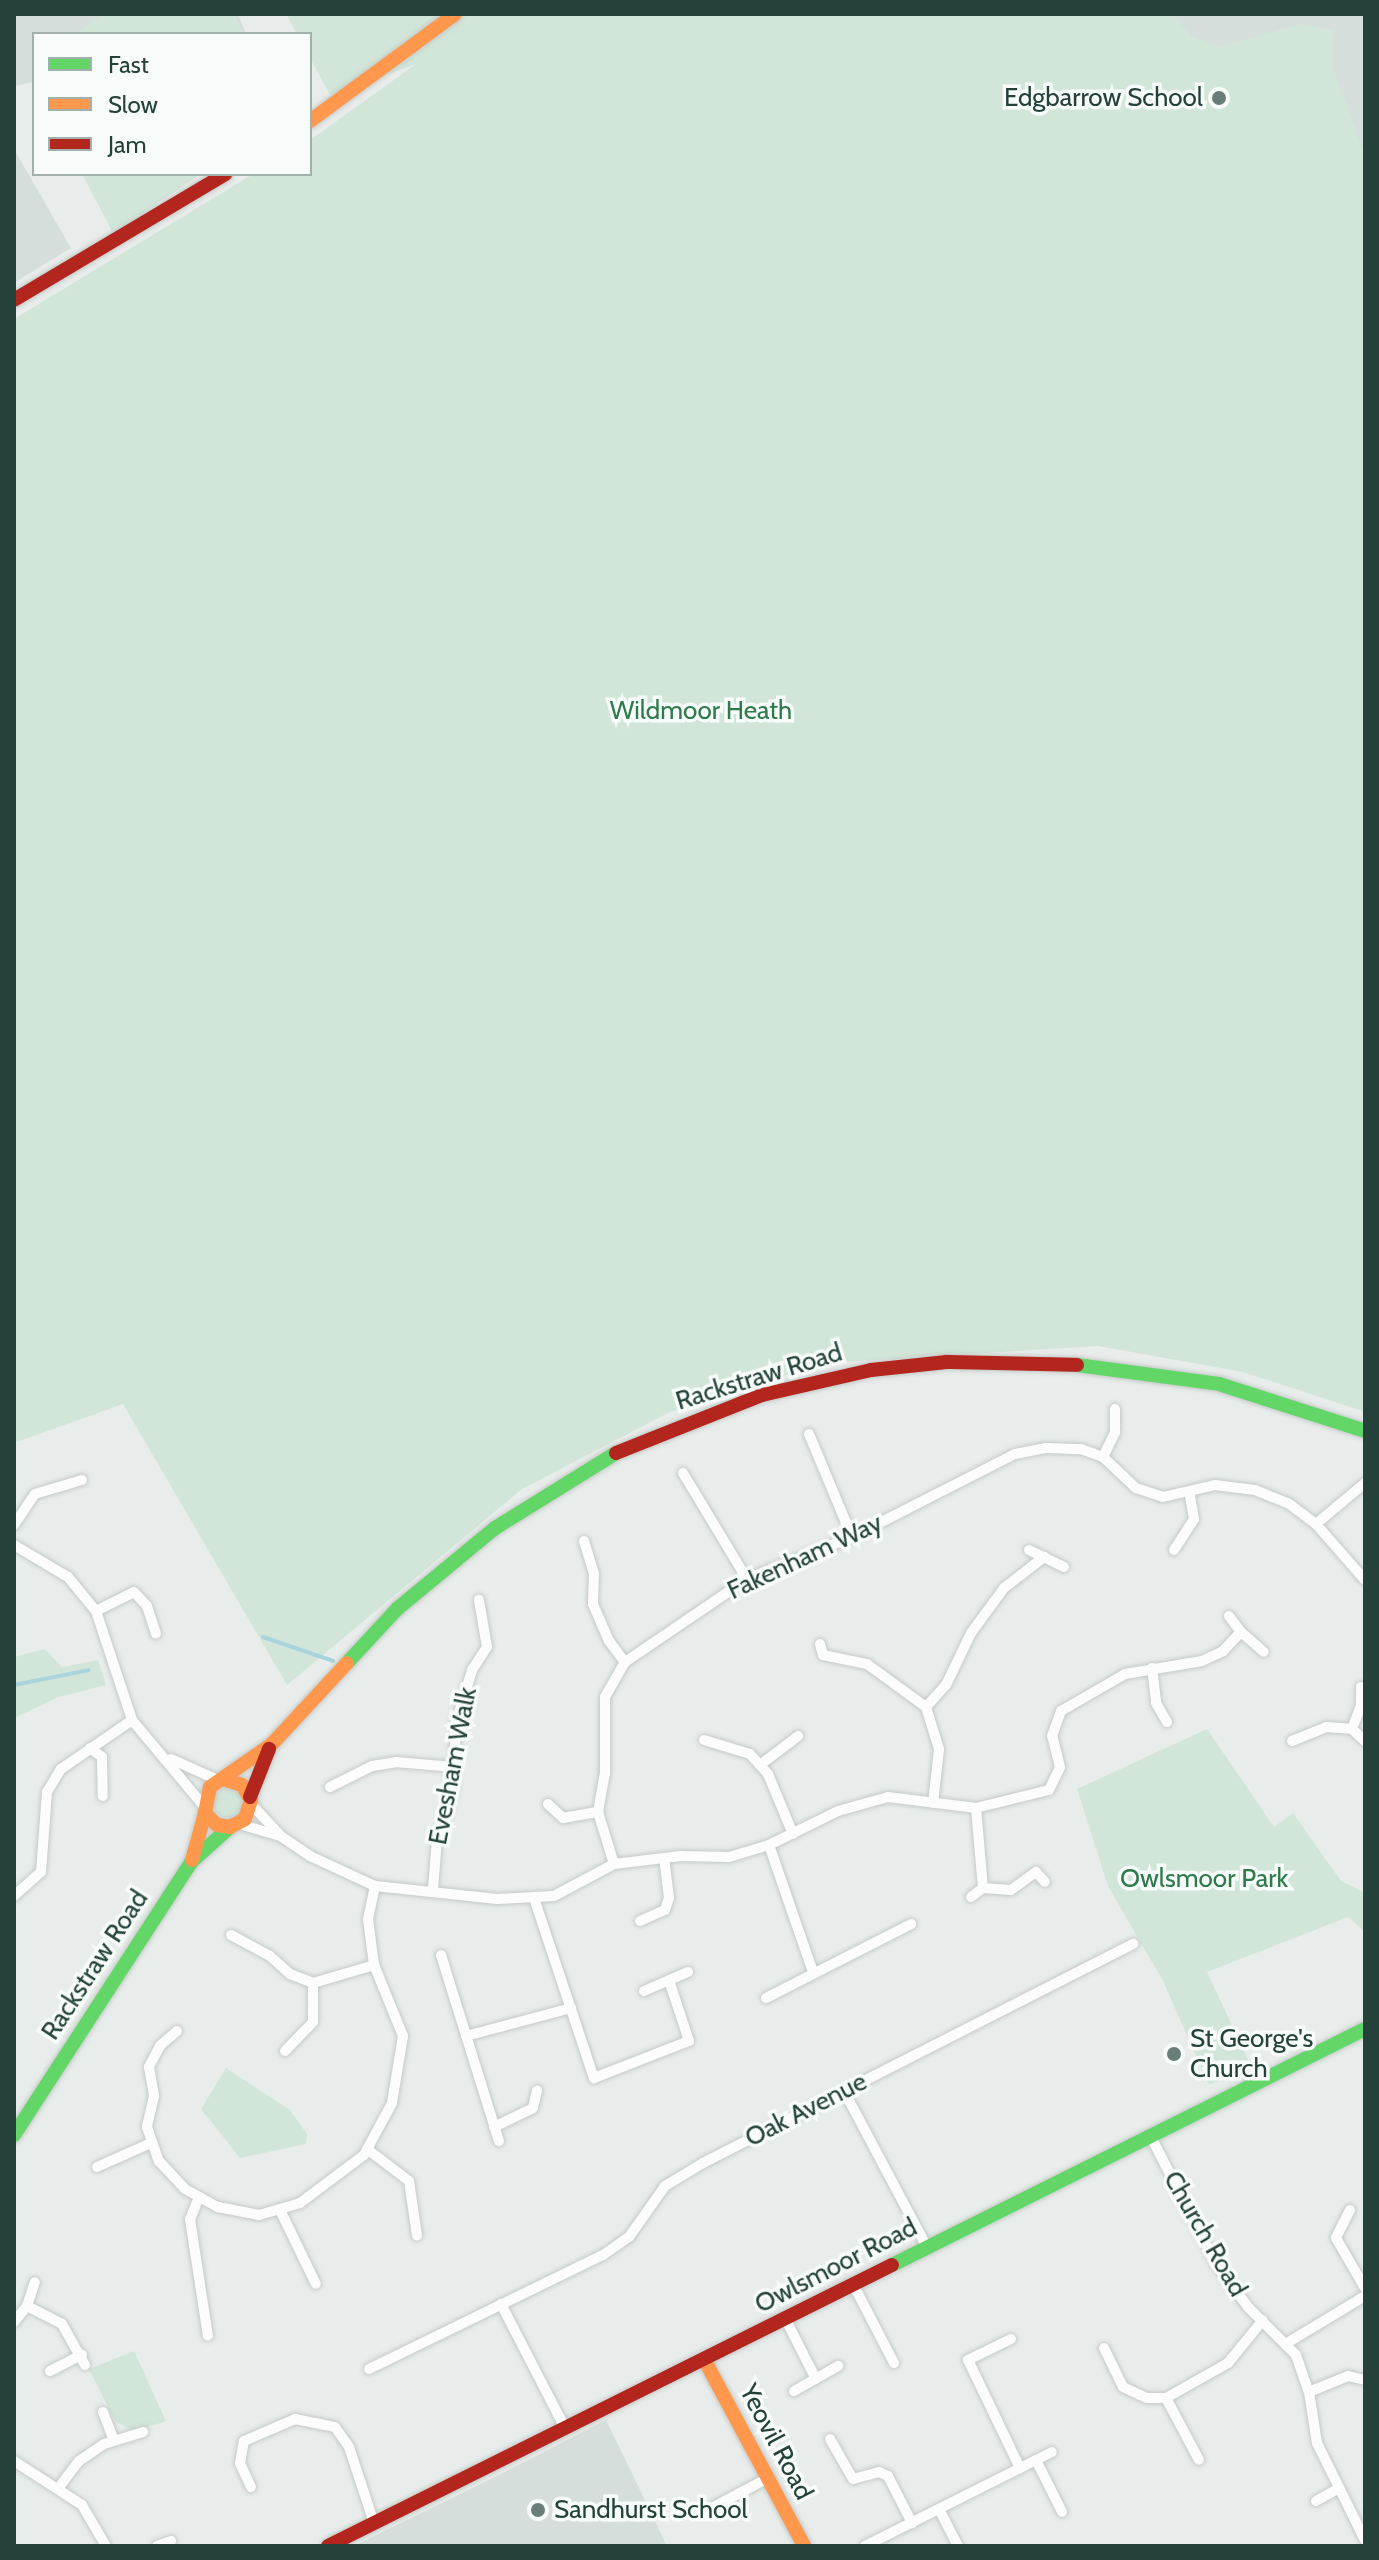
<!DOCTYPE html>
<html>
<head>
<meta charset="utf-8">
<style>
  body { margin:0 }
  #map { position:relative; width:1379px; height:2560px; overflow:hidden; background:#e8edeb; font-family:Cabin,sans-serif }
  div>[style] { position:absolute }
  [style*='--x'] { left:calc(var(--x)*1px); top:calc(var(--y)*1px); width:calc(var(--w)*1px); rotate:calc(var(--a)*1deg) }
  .built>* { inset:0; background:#d6dedb }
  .green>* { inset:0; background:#d1e6d8 }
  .round { border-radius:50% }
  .stream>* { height:4px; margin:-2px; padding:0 2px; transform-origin:2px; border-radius:2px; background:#a9d4db }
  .roads { filter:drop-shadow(0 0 2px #c5cac8) drop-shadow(0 0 2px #c5cac8) }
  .street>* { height:10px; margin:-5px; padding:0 5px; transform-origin:5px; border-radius:5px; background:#fcfcfc }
  .fast>* { height:14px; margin:-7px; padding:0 7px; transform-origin:7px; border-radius:7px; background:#63d668 }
  .slow>* { height:14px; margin:-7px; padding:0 7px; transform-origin:7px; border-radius:7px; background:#ff974d }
  .jam>* { height:14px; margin:-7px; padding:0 7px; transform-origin:7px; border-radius:7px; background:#b3261e }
  .dots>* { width:22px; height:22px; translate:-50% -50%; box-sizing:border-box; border:4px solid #f7fbf9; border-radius:50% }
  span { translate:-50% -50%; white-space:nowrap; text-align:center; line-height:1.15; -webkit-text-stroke:7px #f7fbf9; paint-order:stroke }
  .poi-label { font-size:26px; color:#24423a }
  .right { translate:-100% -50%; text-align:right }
  .left { translate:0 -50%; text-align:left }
  .park-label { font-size:26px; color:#2d7a4b }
  .street-label { font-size:26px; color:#24423a }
  .frame { position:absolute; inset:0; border:16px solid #24423a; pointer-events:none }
  .legend { position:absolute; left:32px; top:32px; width:280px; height:144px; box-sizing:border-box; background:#f7fbf9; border:2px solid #a3b1ad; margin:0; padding:10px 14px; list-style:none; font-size:24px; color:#24423a }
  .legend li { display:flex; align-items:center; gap:16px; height:40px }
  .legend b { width:40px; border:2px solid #a3b1ad }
</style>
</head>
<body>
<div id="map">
  <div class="built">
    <div style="clip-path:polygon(14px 14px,238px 14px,246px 34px,34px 34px,34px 82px,14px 86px)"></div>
    <div style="clip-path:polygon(1143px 14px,1365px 14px,1365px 168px,1192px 126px)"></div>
    <div style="clip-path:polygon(14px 149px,71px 248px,14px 283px)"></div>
    <div style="clip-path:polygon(606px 2420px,667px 2546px,354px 2546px,499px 2475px)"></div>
  </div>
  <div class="green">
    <div style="clip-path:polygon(104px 14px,235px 14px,243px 34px,75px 34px)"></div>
    <div style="clip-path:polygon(286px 14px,1172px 14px,1192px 37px,1220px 46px,1302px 24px,1334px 31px,1333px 67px,1365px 157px,1365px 1412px,1243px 1372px,1098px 1346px,825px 1363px,670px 1412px,522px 1489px,287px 1685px,123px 1404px,14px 1443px,14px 319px,253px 174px,310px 174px,310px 140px,416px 64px,330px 95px,310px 58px,310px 34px,297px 34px)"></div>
    <div style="clip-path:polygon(82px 174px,201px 174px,113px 233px)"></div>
    <div style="clip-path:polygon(45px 1649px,62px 1667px,98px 1660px,106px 1685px,59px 1697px,14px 1718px,14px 1657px)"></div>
    <div style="clip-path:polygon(1207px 1729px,1274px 1827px,1293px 1813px,1341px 1881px,1365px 1893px,1365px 1932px,1348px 1917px,1207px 1972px,1251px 2066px,1209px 2085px,1163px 1981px,1108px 1886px,1077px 1789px)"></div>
    <div class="round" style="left:213px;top:1788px;width:30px;height:30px"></div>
    <div style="clip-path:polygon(226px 2068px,290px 2110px,307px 2134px,306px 2144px,240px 2158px,201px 2109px)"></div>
    <div style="clip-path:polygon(134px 2351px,166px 2421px,135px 2432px,115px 2421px,89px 2369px)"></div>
  </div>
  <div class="stream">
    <div style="--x:263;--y:1637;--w:74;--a:18.9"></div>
    <div style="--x:14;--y:1685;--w:76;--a:-11.3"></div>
  </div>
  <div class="roads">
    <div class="street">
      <div style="--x:809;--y:1434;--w:112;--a:67.3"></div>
      <div style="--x:1103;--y:1457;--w:28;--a:-64"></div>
      <div style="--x:1115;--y:1432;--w:23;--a:-90"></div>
      <div style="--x:683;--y:1473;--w:124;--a:58.9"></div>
      <div style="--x:1316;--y:1524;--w:64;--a:-39.9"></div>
      <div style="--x:14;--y:1525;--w:37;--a:-56"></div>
      <div style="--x:35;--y:1494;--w:49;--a:-16.6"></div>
      <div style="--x:584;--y:1541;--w:34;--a:73"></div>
      <div style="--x:594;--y:1574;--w:30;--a:92"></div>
      <div style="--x:593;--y:1604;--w:40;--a:66.6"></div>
      <div style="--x:609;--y:1641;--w:26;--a:53"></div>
      <div style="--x:14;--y:1545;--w:63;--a:30.7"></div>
      <div style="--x:68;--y:1577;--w:44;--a:50.5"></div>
      <div style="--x:96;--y:1611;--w:115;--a:71.7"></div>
      <div style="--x:132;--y:1720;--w:112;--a:50.1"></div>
      <div style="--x:1029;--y:1550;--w:39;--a:26"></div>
      <div style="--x:1174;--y:1550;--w:37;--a:-57"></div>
      <div style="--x:1194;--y:1519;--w:27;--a:-100"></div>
      <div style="--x:96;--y:1611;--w:42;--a:-26.6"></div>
      <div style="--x:134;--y:1592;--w:19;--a:47"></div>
      <div style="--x:147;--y:1606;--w:29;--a:72"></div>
      <div style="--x:1241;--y:1632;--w:30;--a:41"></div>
      <div style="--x:820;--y:1644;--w:11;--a:75"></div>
      <div style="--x:823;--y:1655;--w:45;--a:11.6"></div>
      <div style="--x:867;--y:1664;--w:73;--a:36.1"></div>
      <div style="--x:926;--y:1707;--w:44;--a:72.8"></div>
      <div style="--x:939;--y:1749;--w:54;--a:96.3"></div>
      <div style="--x:1152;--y:1668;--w:35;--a:83"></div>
      <div style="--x:1156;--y:1703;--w:22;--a:60"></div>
      <div style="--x:926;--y:1707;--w:30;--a:-48"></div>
      <div style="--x:946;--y:1685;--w:58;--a:-64.3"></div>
      <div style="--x:971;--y:1633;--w:56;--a:-53.7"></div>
      <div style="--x:1004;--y:1588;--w:51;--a:-37.8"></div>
      <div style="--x:1352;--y:1729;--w:25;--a:-69"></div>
      <div style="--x:1361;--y:1706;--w:19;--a:-90"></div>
      <div style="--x:704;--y:1740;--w:48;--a:16.9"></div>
      <div style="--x:750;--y:1754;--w:27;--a:48"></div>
      <div style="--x:768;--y:1774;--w:65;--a:67.4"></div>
      <div style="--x:1292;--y:1741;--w:37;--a:-22"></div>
      <div style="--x:1326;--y:1727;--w:26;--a:4"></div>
      <div style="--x:1352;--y:1729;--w:18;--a:43"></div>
      <div style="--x:90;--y:1748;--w:15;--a:37"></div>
      <div style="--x:102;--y:1757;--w:39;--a:89"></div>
      <div style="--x:171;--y:1759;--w:54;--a:24.2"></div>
      <div style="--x:760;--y:1765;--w:48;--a:-37.3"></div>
      <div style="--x:330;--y:1787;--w:47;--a:-26.6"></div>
      <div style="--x:372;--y:1766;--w:24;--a:-9"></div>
      <div style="--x:396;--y:1762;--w:58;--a:4.9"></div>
      <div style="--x:251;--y:1804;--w:45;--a:46.8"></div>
      <div style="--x:282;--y:1837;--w:34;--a:34"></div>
      <div style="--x:310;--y:1856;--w:72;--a:24.8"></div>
      <div style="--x:375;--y:1886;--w:123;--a:6.1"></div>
      <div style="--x:497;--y:1899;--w:57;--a:-3"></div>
      <div style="--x:554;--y:1896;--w:68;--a:-28.1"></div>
      <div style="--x:614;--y:1864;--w:67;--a:-6.8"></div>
      <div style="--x:681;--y:1856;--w:48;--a:1.2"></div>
      <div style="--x:729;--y:1857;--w:42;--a:-16.7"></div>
      <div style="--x:769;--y:1845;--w:77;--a:-26.2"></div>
      <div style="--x:838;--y:1811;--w:52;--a:-15.6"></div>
      <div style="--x:888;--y:1797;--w:89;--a:7.1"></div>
      <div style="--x:976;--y:1808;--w:75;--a:-13.9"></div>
      <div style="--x:1049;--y:1790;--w:25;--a:-64"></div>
      <div style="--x:1060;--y:1767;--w:32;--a:-104"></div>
      <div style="--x:1052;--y:1736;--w:27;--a:-70"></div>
      <div style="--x:1061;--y:1711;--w:74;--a:-30"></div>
      <div style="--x:1125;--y:1674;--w:78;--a:-9.6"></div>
      <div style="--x:1202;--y:1661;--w:23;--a:-25"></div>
      <div style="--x:1223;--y:1651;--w:26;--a:-47"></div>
      <div style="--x:1241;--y:1632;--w:20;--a:-127"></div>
      <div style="--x:548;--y:1804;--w:21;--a:43"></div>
      <div style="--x:563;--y:1818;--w:36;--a:-10"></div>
      <div style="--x:976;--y:1808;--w:80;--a:85"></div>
      <div style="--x:239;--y:1824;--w:43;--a:16.3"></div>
      <div style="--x:769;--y:1845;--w:134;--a:70.9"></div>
      <div style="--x:614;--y:1864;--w:54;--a:-107.1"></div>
      <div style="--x:598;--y:1812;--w:39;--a:-80"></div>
      <div style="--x:605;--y:1774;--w:77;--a:-90"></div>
      <div style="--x:605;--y:1697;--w:40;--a:-60.3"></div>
      <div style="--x:625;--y:1662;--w:148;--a:-34.2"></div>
      <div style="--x:747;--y:1579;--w:113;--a:-21.8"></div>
      <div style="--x:852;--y:1537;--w:183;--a:-27"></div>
      <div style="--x:1015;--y:1454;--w:32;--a:-11"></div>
      <div style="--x:1046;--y:1448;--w:35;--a:2"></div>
      <div style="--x:1081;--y:1449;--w:23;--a:20"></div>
      <div style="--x:1103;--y:1457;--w:45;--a:43.2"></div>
      <div style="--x:1136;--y:1488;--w:28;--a:18"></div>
      <div style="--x:1163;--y:1497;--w:53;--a:-13"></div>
      <div style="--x:1215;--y:1485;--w:40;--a:7.1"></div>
      <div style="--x:1255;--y:1490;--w:35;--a:22"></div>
      <div style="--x:1288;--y:1503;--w:35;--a:37"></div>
      <div style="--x:1316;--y:1524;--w:74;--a:48.8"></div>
      <div style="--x:433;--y:1889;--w:50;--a:-85.4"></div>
      <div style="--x:437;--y:1839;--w:51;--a:-71.6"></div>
      <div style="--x:453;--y:1791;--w:68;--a:-87.5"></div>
      <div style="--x:456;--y:1723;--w:55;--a:-73.2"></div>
      <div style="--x:472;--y:1670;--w:27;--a:-57"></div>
      <div style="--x:487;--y:1647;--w:48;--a:-99.7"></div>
      <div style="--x:14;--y:1896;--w:36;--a:-42"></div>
      <div style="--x:41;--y:1872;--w:80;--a:-85.7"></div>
      <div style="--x:47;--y:1792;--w:27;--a:-59"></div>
      <div style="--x:61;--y:1769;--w:86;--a:-34.6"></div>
      <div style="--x:971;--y:1897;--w:15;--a:-37"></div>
      <div style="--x:983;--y:1888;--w:28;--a:4"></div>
      <div style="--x:1011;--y:1890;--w:31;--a:-36"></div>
      <div style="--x:1036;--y:1872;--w:13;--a:48"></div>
      <div style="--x:534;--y:1898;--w:190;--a:71.6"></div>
      <div style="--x:594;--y:2078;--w:102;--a:-21.3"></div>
      <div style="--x:689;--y:2041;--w:64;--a:-108.2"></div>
      <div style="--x:640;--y:1921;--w:27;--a:-24"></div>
      <div style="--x:665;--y:1910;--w:13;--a:-72"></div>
      <div style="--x:669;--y:1898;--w:39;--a:-97"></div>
      <div style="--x:231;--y:1935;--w:44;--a:28.3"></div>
      <div style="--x:270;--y:1956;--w:27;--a:42"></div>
      <div style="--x:290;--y:1974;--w:25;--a:21"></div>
      <div style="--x:313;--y:1983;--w:64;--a:-16.4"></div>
      <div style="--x:441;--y:1955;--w:195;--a:72.7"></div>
      <div style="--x:644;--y:1991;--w:48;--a:-23.4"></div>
      <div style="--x:766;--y:1998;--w:163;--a:-27"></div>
      <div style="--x:177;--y:2031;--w:23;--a:139"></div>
      <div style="--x:160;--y:2046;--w:24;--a:118"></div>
      <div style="--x:149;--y:2067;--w:29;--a:80"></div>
      <div style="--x:154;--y:2096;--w:32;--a:103"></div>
      <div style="--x:147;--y:2127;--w:36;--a:71"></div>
      <div style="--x:159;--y:2161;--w:38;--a:47"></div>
      <div style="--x:185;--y:2189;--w:38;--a:29"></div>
      <div style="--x:218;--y:2207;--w:42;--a:11"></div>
      <div style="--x:259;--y:2215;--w:43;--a:-16.3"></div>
      <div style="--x:300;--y:2203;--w:80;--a:-36.9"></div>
      <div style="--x:364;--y:2155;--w:59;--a:-61.7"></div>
      <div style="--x:392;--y:2103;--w:68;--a:-80.7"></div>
      <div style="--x:403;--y:2036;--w:77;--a:-112.2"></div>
      <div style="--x:374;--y:1965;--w:46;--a:-97.4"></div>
      <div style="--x:368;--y:1919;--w:34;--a:-78"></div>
      <div style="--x:466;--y:2036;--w:109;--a:-14.9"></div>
      <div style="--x:285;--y:2051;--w:40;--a:-46"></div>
      <div style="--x:313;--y:2022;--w:39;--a:-90"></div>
      <div style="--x:844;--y:2091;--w:177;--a:62"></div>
      <div style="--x:494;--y:2127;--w:43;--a:-26"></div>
      <div style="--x:533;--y:2108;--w:18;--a:-77"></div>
      <div style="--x:1150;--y:2135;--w:145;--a:62.9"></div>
      <div style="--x:1216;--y:2264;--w:54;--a:53.3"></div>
      <div style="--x:1248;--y:2307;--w:68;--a:45"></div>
      <div style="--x:1296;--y:2355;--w:39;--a:71"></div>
      <div style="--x:1309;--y:2392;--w:52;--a:81.1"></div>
      <div style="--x:1317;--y:2443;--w:108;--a:63.7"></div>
      <div style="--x:367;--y:2149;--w:53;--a:37.3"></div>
      <div style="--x:409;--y:2181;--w:55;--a:81.6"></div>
      <div style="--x:97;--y:2167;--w:59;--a:-24"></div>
      <div style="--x:199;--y:2197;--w:24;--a:112"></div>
      <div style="--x:190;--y:2219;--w:118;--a:81.3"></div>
      <div style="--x:280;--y:2210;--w:82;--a:64.1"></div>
      <div style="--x:1350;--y:2210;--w:31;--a:117"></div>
      <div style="--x:1336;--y:2238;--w:58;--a:59.9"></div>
      <div style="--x:853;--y:2284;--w:89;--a:62.6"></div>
      <div style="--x:501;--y:2304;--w:140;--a:62.7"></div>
      <div style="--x:27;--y:2306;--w:39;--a:27"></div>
      <div style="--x:62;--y:2324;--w:47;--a:60.7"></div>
      <div style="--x:785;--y:2318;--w:68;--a:63.1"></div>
      <div style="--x:14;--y:2322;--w:21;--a:-51"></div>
      <div style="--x:27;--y:2306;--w:25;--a:-72"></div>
      <div style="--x:1011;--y:2339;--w:48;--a:154"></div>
      <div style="--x:968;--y:2360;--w:120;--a:64.3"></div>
      <div style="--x:1287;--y:2343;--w:91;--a:-31.1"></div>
      <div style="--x:1104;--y:2348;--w:43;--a:64"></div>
      <div style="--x:1123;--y:2387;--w:26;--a:25"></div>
      <div style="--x:1147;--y:2398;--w:19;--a:0"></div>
      <div style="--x:1166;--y:2398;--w:71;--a:-29.4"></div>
      <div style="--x:1228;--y:2363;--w:55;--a:-50.9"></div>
      <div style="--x:369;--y:2369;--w:260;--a:-26"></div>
      <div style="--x:603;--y:2255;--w:32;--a:-35"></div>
      <div style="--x:629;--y:2237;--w:62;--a:-54.8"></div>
      <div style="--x:665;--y:2186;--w:44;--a:-31.2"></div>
      <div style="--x:703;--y:2163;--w:483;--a:-27"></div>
      <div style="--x:50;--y:2371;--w:36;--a:-27"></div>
      <div style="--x:794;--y:2391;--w:51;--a:-29.6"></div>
      <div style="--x:1309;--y:2392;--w:42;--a:-22.3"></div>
      <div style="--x:1348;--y:2376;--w:17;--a:13"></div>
      <div style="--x:1166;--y:2398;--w:70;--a:62"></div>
      <div style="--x:103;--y:2412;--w:30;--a:69"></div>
      <div style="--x:830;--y:2439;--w:46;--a:60.1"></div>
      <div style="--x:853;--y:2479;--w:27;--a:-15"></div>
      <div style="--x:879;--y:2472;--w:10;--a:24"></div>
      <div style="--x:888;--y:2476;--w:53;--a:62.9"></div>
      <div style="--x:1036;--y:2460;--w:58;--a:63.4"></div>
      <div style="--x:14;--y:2461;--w:81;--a:32.9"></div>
      <div style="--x:82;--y:2505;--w:48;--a:59.7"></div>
      <div style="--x:60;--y:2486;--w:31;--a:-53"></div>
      <div style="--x:79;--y:2461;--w:30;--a:-34"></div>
      <div style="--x:104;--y:2444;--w:41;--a:-17.1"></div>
      <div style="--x:251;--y:2487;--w:26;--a:-115"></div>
      <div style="--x:240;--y:2463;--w:22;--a:-80"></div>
      <div style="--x:244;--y:2441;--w:56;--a:-23.3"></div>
      <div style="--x:295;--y:2419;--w:41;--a:11.3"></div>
      <div style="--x:335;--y:2427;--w:24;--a:55"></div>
      <div style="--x:349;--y:2447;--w:80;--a:71.8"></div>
      <div style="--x:1316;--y:2501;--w:25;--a:-29"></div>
      <div style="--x:939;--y:2509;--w:42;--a:62.8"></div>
      <div style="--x:706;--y:2511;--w:70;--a:-28"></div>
      <div style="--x:157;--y:2546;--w:15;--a:-20"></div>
      <div style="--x:865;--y:2546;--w:209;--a:-26.7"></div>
    </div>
    <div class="fast">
      <div style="--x:1077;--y:1365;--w:143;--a:7.6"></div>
      <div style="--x:1219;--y:1384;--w:153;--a:17.8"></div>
      <div style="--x:347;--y:1663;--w:74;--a:-47.2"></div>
      <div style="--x:397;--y:1609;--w:127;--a:-39.6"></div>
      <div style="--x:495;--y:1528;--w:142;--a:-31.8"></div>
      <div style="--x:14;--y:2135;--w:325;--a:-57"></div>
      <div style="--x:191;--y:1862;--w:52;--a:-41.9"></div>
      <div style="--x:892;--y:2265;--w:529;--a:-26.52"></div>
    </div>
    <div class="slow">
      <div style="--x:310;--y:121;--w:180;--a:-36.4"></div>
      <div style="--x:226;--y:1780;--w:17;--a:17"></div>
      <div style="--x:242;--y:1785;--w:17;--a:59"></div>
      <div style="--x:251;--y:1800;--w:20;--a:108"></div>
      <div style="--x:245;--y:1819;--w:17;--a:152"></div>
      <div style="--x:230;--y:1827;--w:13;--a:-171"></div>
      <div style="--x:217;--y:1825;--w:17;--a:-135"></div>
      <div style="--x:205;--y:1813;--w:26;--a:-79"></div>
      <div style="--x:210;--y:1787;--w:75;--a:-34.7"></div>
      <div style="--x:272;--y:1744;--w:110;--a:-47.2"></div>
      <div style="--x:192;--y:1860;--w:49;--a:-74.5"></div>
      <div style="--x:705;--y:2361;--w:210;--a:61.8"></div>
    </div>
    <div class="jam">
      <div style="--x:14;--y:300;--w:246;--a:-30.8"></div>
      <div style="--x:616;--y:1453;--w:157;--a:-21.7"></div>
      <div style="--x:762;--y:1395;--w:112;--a:-12.9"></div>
      <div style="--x:871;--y:1370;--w:76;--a:-6"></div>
      <div style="--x:947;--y:1362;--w:130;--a:1.3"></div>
      <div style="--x:250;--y:1797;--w:52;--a:-68.4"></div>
      <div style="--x:328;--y:2546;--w:630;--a:-26.48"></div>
    </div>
  </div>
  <div class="dots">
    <div style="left:1219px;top:98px;background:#697e78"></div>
    <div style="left:1174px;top:2054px;background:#697e78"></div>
    <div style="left:538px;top:2510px;background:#697e78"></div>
  </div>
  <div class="poi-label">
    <span class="right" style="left:1203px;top:98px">Edgbarrow School</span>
    <span class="left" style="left:1190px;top:2054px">St George's<br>Church</span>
    <span class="left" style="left:554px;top:2510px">Sandhurst School</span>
  </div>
  <div class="park-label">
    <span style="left:701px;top:711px">Wildmoor Heath</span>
    <span style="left:1204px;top:1879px">Owlsmoor Park</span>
  </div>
  <div class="street-label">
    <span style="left:759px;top:1377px;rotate:-17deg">Rackstraw Road</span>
    <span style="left:805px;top:1557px;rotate:-25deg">Fakenham Way</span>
    <span style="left:453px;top:1766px;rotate:-79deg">Evesham Walk</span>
    <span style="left:95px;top:1965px;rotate:-57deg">Rackstraw Road</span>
    <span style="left:806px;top:2110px;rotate:-27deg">Oak Avenue</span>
    <span style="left:1205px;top:2234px;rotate:60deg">Church Road</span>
    <span style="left:836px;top:2266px;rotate:-27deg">Owlsmoor Road</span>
    <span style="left:776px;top:2442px;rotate:62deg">Yeovil Road</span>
  </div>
  <div class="frame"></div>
  <ul class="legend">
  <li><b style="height:10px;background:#63d668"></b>Fast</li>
  <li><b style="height:10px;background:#ff974d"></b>Slow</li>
  <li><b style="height:10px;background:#b3261e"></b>Jam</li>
  </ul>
</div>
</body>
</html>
